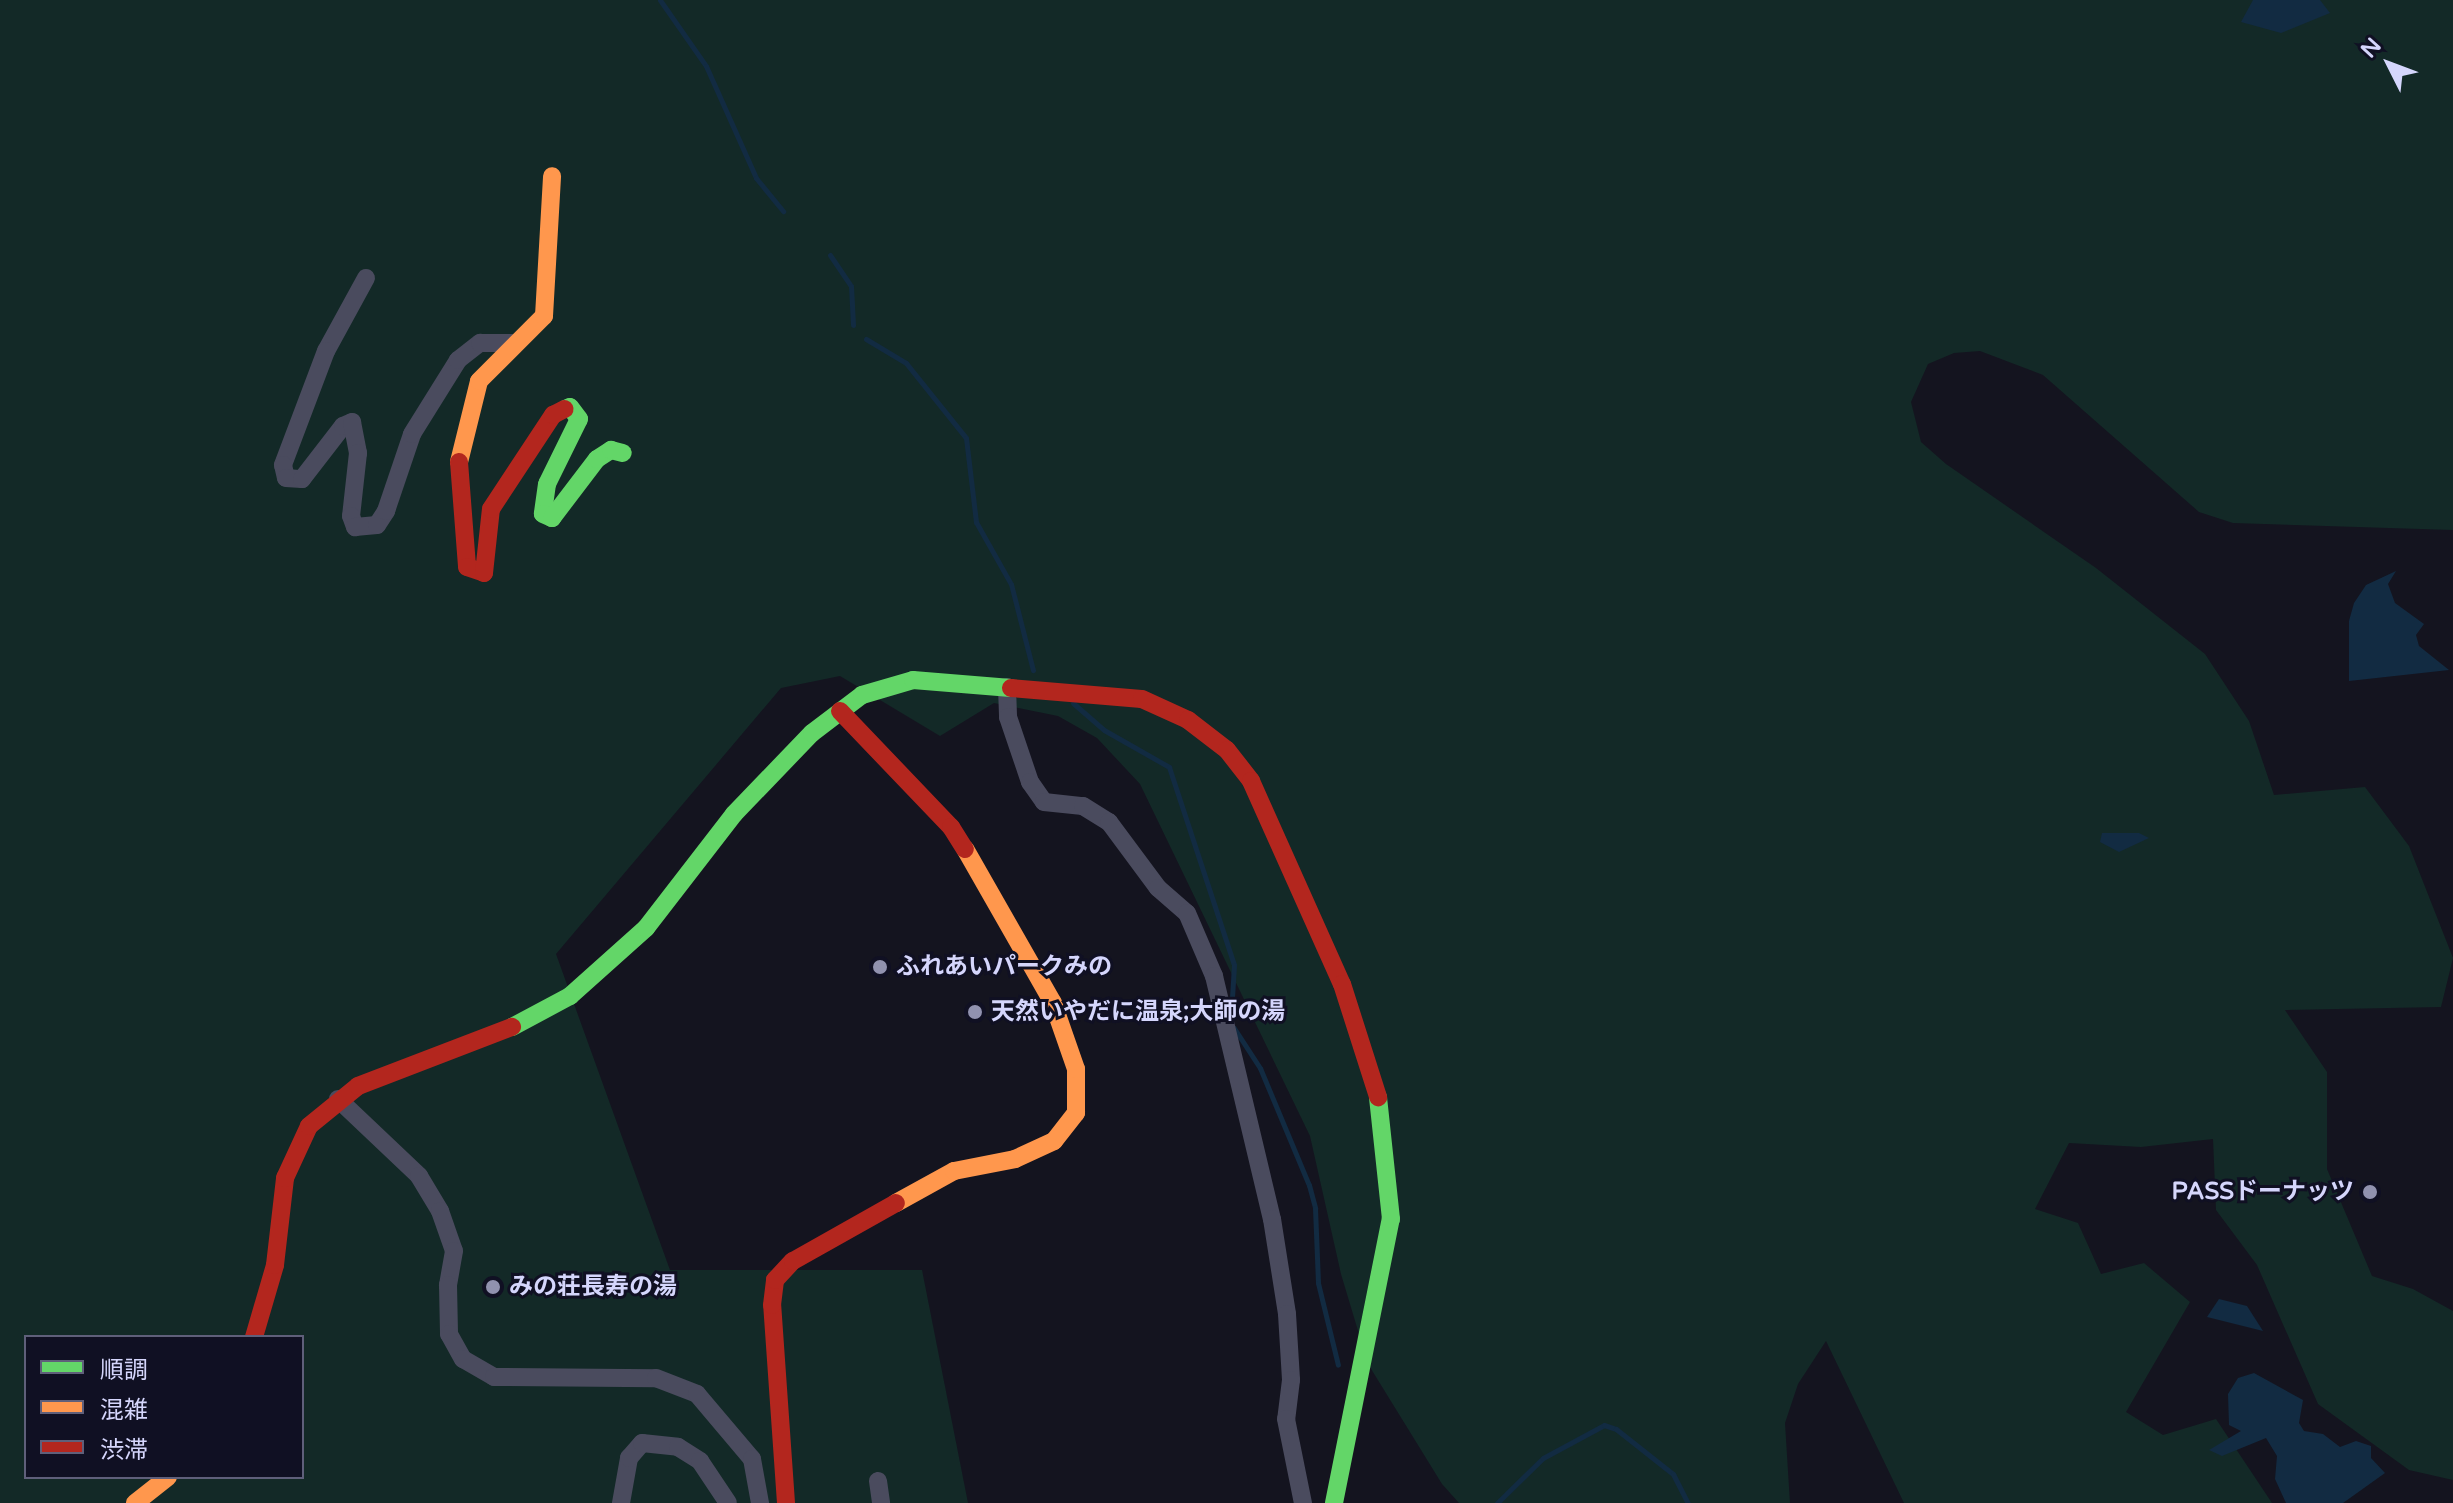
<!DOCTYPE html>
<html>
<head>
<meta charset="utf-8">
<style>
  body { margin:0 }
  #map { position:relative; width:2453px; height:1503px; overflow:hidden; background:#14141f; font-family:"Varela Round","Noto Sans JP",sans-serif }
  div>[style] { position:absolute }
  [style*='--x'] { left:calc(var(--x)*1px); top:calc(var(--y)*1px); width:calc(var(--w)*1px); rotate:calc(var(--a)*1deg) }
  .green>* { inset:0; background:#132927 }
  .water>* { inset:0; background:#122b42 }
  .stream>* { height:5px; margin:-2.5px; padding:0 2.5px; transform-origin:2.5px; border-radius:2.5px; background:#122b42 }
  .street>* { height:18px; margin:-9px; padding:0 9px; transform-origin:9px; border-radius:9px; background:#4a4b5e }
  .fast>* { height:18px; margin:-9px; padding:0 9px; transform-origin:9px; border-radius:9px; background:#63d668 }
  .slow>* { height:18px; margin:-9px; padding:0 9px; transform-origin:9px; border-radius:9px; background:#ff974d }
  .jam>* { height:18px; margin:-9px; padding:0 9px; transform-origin:9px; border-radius:9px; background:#b3261e }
  .dots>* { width:22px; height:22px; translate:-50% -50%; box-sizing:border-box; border:4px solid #101023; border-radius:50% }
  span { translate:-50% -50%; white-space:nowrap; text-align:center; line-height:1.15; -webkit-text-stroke:6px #101023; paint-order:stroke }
  .poi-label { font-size:24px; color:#d5d6fc; font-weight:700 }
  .left { translate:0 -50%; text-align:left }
  .right { translate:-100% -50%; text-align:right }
  .legend { position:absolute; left:24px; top:1335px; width:280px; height:144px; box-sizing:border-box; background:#101023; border:2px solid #5f5f7a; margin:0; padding:10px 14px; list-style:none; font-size:24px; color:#d5d6fc }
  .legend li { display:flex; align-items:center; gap:16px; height:40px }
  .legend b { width:40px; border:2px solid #5f5f7a }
  .north { position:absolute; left:2349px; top:24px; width:80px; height:80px; -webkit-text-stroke:6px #101023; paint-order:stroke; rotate:312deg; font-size:22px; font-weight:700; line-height:32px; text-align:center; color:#d5d6fc }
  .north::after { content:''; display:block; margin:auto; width:28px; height:36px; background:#d5d6fc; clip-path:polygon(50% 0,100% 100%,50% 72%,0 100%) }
</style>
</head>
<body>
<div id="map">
  <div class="green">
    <div style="clip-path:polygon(evenodd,0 0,2453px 0,2453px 530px,2233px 523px,2199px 512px,2043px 375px,1980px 351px,1954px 353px,1928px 364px,1911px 402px,1921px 442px,1946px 464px,2096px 568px,2205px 654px,2249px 721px,2274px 795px,2365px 787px,2409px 846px,2453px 958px,2441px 1007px,2285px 1010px,2327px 1072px,2327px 1169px,2372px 1276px,2413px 1289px,2453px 1311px,2453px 1480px,2409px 1470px,2318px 1404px,2257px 1265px,2216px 1210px,2213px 1139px,2141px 1147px,2069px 1143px,2035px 1209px,2078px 1223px,2101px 1274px,2144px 1263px,2190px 1302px,2126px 1412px,2163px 1435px,2216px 1419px,2272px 1503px,1904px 1503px,1826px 1341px,1798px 1384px,1785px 1423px,1790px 1503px,1459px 1503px,1442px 1484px,1368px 1364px,1341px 1274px,1310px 1136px,1140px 784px,1097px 738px,1058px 716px,994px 703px,940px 736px,840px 676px,781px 688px,556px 954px,670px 1270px,922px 1270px,968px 1503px,0 1503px,0 0,26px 1337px,302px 1337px,302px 1477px,26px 1477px,26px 1337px)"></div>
  </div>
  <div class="water">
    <div style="clip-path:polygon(2253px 0,2320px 0,2330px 13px,2281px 33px,2241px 22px)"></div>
    <div style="clip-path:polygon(2396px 571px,2388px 584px,2395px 603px,2424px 624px,2416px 635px,2419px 646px,2449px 670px,2349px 681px,2349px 621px,2354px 603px,2366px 585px)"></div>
    <div style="clip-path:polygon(2102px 833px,2139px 833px,2149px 838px,2119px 852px,2100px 842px)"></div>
    <div style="clip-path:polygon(2219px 1299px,2247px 1306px,2263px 1331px,2207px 1317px)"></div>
    <div style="clip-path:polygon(2254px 1373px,2303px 1400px,2299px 1423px,2304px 1431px,2323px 1434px,2340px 1447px,2356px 1441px,2371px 1446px,2371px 1458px,2385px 1473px,2343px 1503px,2286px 1503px,2275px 1479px,2277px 1456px,2266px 1438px,2222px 1456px,2209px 1450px,2241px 1431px,2229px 1425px,2228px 1394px,2238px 1378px)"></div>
  </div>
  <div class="stream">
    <div style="--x:660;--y:0;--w:80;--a:55.1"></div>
    <div style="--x:706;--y:66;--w:123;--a:65.9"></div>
    <div style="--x:756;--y:178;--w:43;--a:50.7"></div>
    <div style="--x:830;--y:255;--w:37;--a:56"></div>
    <div style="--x:851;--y:286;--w:39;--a:87"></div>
    <div style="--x:866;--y:339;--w:47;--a:31"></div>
    <div style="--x:906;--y:363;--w:96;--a:51.3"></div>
    <div style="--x:966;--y:438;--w:85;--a:83.2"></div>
    <div style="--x:976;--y:522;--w:71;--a:60.6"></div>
    <div style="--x:1011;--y:584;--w:89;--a:75.7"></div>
    <div style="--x:1073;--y:703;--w:41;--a:41.1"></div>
    <div style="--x:1104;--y:730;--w:75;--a:29.6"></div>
    <div style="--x:1169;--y:767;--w:208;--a:71.8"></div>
    <div style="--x:1234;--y:965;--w:49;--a:93.5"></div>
    <div style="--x:1234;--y:1028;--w:48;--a:57"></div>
    <div style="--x:1260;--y:1068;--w:127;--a:67.3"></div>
    <div style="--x:1309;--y:1185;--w:24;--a:75"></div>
    <div style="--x:1315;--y:1208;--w:75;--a:87.7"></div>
    <div style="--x:1318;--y:1283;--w:84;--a:76.3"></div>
    <div style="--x:1497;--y:1503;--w:64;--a:-44.4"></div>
    <div style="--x:1543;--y:1458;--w:69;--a:-28.4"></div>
    <div style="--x:1604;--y:1425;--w:13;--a:18"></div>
    <div style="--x:1616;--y:1429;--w:73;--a:38.3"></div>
    <div style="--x:1673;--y:1474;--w:33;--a:63"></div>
  </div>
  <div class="street">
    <div style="--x:366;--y:278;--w:83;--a:118.7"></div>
    <div style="--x:326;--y:351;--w:122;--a:110.7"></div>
    <div style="--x:283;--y:465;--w:13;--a:77"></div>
    <div style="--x:286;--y:478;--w:16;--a:4"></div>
    <div style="--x:302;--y:479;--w:67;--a:-52.3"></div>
    <div style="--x:343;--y:426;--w:10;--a:-24"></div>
    <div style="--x:352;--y:422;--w:32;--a:79"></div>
    <div style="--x:358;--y:453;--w:63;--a:96.3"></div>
    <div style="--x:351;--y:516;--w:12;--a:70"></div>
    <div style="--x:355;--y:527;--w:22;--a:-5"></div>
    <div style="--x:377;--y:525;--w:17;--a:-57"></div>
    <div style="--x:386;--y:511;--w:81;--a:-71.3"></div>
    <div style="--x:412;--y:434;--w:87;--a:-58.1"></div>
    <div style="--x:458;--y:360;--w:28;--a:-38"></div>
    <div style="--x:480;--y:343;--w:32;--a:0"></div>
    <div style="--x:1007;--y:687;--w:30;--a:88"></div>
    <div style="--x:1008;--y:717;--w:69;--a:71.3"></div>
    <div style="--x:1030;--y:782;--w:24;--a:55"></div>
    <div style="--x:1044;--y:802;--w:39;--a:6"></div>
    <div style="--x:1083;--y:806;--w:31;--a:32"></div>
    <div style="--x:1109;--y:822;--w:82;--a:53.4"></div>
    <div style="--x:1158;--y:888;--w:38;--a:41"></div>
    <div style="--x:1187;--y:913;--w:69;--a:66.8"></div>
    <div style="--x:1214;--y:976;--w:250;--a:76.6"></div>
    <div style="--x:1272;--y:1219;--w:96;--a:81"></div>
    <div style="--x:1287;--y:1314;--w:66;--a:86.5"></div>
    <div style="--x:1291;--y:1380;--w:39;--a:97"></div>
    <div style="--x:1286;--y:1419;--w:86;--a:78.6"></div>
    <div style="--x:338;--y:1099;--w:112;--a:43.5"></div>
    <div style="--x:419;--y:1176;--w:41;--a:59"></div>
    <div style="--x:440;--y:1211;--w:42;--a:70.7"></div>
    <div style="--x:454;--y:1251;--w:35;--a:100"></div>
    <div style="--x:448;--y:1285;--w:49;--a:88.8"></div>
    <div style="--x:449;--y:1334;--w:29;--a:61"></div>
    <div style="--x:463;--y:1359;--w:36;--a:30"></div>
    <div style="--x:494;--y:1377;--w:162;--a:0.4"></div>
    <div style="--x:656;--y:1378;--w:44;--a:21.3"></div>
    <div style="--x:697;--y:1394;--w:85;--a:49.8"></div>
    <div style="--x:752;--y:1459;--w:45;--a:79.7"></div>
    <div style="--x:878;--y:1481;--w:22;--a:82"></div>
    <div style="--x:621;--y:1503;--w:46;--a:-79.9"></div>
    <div style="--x:629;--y:1458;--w:20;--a:-49"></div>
    <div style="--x:642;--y:1443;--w:36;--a:6"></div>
    <div style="--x:678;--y:1447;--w:26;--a:32"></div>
    <div style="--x:700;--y:1461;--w:50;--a:56.3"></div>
  </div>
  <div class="fast">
    <div style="--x:565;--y:409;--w:5;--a:-22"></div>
    <div style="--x:570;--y:407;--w:15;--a:53"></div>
    <div style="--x:579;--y:419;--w:72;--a:116.2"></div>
    <div style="--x:547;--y:484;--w:30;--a:98"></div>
    <div style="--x:543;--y:514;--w:10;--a:24"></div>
    <div style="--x:552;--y:518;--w:74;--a:-52.7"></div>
    <div style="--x:597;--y:459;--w:17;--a:-33"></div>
    <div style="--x:611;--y:450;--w:12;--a:14"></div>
    <div style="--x:512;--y:1027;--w:66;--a:-28.1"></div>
    <div style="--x:570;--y:996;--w:102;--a:-41.8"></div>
    <div style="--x:646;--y:928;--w:144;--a:-52.3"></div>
    <div style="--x:734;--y:814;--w:112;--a:-46.1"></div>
    <div style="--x:812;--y:733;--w:63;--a:-37.2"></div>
    <div style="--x:862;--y:695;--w:53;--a:-16.4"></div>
    <div style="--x:913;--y:680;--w:98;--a:4.7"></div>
    <div style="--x:1334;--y:1503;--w:290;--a:-78.7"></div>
    <div style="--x:1391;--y:1219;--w:123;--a:-96.1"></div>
  </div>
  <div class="slow">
    <div style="--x:459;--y:462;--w:83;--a:-76.1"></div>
    <div style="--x:479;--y:381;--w:92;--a:-45"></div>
    <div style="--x:544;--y:316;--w:140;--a:-86.7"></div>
    <div style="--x:896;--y:1203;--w:66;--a:-28.9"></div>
    <div style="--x:954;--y:1171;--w:62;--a:-11.1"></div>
    <div style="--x:1015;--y:1159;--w:43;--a:-24.8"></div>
    <div style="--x:1054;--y:1141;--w:36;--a:-52"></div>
    <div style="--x:1076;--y:1113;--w:44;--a:-90"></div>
    <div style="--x:1076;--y:1069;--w:70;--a:-109.2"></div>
    <div style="--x:1053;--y:1003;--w:177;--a:-119.7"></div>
    <div style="--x:135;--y:1503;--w:42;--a:-38.2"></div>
  </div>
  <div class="jam">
    <div style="--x:459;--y:462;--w:105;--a:85.6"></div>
    <div style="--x:467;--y:567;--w:18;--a:19"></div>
    <div style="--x:484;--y:573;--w:64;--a:-83.8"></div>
    <div style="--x:491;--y:509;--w:113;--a:-56.6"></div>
    <div style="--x:553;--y:415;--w:13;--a:-27"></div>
    <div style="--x:1011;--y:688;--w:131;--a:4.8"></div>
    <div style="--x:1142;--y:699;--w:51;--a:24.5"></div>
    <div style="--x:1188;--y:720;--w:49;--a:37.6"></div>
    <div style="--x:1227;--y:750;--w:39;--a:52"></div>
    <div style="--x:1251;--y:781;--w:222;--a:65.9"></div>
    <div style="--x:1342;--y:984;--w:119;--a:72.3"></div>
    <div style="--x:840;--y:711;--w:161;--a:46.3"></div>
    <div style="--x:951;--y:827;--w:26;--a:58"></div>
    <div style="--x:254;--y:1337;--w:75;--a:-73.7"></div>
    <div style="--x:275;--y:1265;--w:88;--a:-83.4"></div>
    <div style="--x:285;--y:1178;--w:57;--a:-65.2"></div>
    <div style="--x:309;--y:1126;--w:63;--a:-39.2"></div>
    <div style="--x:358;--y:1086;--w:165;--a:-21"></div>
    <div style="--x:786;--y:1503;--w:198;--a:-94"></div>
    <div style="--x:772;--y:1305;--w:25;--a:-83"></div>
    <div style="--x:775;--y:1280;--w:26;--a:-47"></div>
    <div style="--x:793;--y:1261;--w:118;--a:-29.4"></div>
  </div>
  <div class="dots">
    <div style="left:880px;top:967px;background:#9192af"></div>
    <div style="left:975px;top:1012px;background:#9192af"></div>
    <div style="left:2370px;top:1192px;background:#9192af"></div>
    <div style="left:493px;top:1287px;background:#9192af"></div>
  </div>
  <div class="poi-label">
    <span class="left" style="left:896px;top:967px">ふれあいパークみの</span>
    <span class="left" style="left:991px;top:1012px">天然いやだに温泉;大師の湯</span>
    <span class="right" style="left:2354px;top:1192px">PASSドーナッツ</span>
    <span class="left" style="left:509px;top:1287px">みの荘長寿の湯</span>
  </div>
  <ul class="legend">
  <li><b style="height:10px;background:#63d668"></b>順調</li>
  <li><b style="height:10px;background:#ff974d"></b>混雑</li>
  <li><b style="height:10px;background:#b3261e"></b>渋滞</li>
  </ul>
  <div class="north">N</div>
</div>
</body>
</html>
